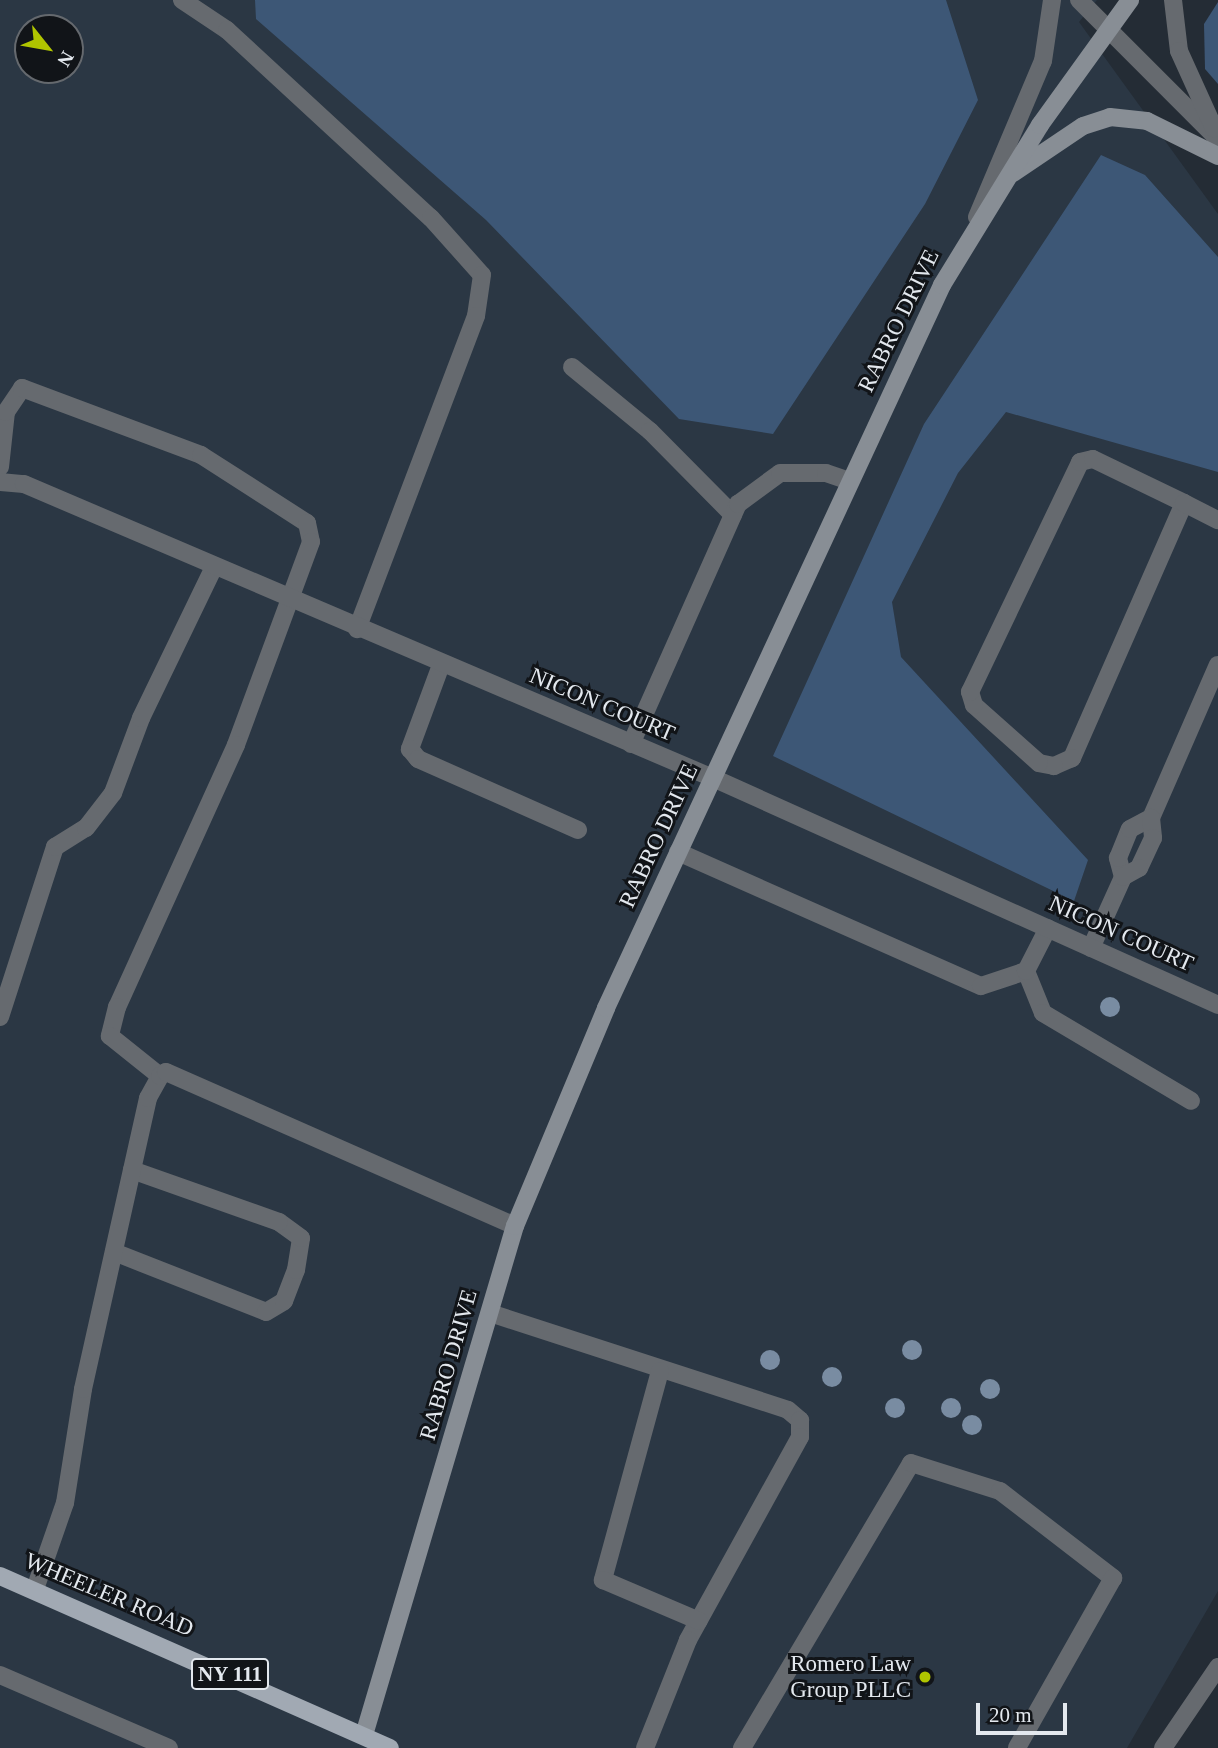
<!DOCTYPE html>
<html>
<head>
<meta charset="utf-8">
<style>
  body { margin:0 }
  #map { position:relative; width:1218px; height:1748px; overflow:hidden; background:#242c35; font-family:"Times New Roman",serif }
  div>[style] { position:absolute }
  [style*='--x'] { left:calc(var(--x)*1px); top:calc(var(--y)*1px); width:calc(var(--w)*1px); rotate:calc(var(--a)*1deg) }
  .built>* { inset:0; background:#2b3744 }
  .forest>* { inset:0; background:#3d5776 }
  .service>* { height:18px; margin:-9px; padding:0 9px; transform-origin:9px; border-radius:9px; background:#666a6f }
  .minor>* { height:18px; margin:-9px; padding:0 9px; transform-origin:9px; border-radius:9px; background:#666a6f }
  .tertiary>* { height:18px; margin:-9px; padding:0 9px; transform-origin:9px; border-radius:9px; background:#666a6f }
  .secondary>* { height:18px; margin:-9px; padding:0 9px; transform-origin:9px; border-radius:9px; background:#888e95 }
  .primary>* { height:18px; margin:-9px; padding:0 9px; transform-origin:9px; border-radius:9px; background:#a1a9b3 }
  .trees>* { width:20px; height:20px; margin:-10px; border-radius:50%; background:#798ca2 }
  .dots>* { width:19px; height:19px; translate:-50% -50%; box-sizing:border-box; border:4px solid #111418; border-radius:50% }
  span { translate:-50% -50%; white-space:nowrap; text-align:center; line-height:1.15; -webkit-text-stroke:6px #111418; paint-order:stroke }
  .shield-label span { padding:2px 5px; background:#111418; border:2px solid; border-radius:5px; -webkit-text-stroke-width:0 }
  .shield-label { font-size:21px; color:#e3e8ee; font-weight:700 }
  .street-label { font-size:23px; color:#e3e8ee }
  .poi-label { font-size:23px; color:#e3e8ee }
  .right { translate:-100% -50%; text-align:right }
  .north { position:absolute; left:14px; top:14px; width:70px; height:70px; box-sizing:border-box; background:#111418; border:2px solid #65696e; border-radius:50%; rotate:121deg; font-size:19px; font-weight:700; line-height:28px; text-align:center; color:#e3e8ee }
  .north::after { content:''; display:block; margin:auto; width:24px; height:32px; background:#b0c500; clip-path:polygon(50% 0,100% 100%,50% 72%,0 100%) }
  .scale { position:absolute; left:976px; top:1703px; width:91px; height:32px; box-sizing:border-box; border:4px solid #e3e8ee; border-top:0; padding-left:9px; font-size:21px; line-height:24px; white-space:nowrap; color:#e3e8ee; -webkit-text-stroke:5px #111418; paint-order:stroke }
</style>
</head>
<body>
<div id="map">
  <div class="built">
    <div style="clip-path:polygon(evenodd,0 0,1097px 0,1079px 22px,1218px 214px,1218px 1591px,1127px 1748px,0 1748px,0 0,28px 28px,70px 28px,70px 70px,28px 70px,28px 28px)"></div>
  </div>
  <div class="forest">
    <div style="clip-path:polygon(255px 0,946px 0,978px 100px,925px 204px,773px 434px,679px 419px,486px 220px,256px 19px)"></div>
    <div style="clip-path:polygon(1218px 2px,1218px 84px,1205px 69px,1204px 24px)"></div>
    <div style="clip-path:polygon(1101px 155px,1145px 175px,1218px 257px,1218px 472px,1006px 412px,958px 473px,892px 602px,901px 657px,1088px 860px,1074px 901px,773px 756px,924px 424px)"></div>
  </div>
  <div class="service">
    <div style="--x:182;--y:0;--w:54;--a:33.7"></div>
    <div style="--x:227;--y:30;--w:277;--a:42.7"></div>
    <div style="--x:431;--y:218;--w:76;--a:48.2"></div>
    <div style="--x:482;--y:275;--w:41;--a:98.3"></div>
    <div style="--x:476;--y:316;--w:335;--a:110.8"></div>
    <div style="--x:572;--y:367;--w:101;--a:39.4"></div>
    <div style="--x:650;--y:431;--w:118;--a:45.3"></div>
    <div style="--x:0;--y:467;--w:55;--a:-83.8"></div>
    <div style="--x:6;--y:412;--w:29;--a:-56"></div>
    <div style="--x:22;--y:388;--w:191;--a:20.5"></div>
    <div style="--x:201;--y:455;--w:126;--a:32.7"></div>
    <div style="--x:307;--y:523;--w:19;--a:78"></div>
    <div style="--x:311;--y:542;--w:216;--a:110.3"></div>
    <div style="--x:236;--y:745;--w:288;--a:114.4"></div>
    <div style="--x:117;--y:1007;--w:30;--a:104"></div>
    <div style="--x:110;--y:1036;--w:64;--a:38.7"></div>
    <div style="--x:1184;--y:503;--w:279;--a:113.7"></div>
    <div style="--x:1072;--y:758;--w:20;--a:156"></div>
    <div style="--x:1054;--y:766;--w:15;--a:-169"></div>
    <div style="--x:1039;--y:763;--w:87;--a:-138.3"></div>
    <div style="--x:974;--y:705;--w:14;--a:-107"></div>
    <div style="--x:970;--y:692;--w:255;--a:-64.4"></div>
    <div style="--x:1080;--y:462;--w:13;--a:-13"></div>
    <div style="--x:1093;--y:459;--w:101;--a:25.8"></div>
    <div style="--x:1184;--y:503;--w:38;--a:27"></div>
    <div style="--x:441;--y:665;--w:90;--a:110.3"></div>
    <div style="--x:410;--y:749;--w:13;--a:51"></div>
    <div style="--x:418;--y:759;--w:175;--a:23.9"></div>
    <div style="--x:631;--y:744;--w:263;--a:-66"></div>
    <div style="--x:738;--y:504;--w:52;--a:-36.4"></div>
    <div style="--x:780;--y:473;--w:46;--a:0"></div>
    <div style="--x:826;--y:473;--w:24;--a:19"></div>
    <div style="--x:1151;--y:818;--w:167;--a:-66.4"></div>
    <div style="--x:678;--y:852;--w:331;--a:23.9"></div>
    <div style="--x:981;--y:986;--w:47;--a:-18.4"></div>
    <div style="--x:1026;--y:971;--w:45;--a:68"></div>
    <div style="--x:1043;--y:1013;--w:172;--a:30.7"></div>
    <div style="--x:1091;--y:948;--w:78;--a:-65.7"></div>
    <div style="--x:1123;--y:877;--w:20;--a:-105"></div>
    <div style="--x:1118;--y:858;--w:31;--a:-68"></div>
    <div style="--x:1130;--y:829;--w:24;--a:-28"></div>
    <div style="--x:1151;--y:818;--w:20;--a:84"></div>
    <div style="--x:1153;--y:838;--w:33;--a:115"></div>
    <div style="--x:1139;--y:868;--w:18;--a:151"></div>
    <div style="--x:1026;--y:971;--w:48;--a:-62.9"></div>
    <div style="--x:0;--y:1017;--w:179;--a:-72.1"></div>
    <div style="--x:55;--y:847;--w:36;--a:-32"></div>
    <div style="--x:86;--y:828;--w:44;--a:-52.4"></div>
    <div style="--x:113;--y:793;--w:80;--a:-69.5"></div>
    <div style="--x:141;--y:718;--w:165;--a:-64.2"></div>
    <div style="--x:114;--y:1252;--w:163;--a:21.5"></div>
    <div style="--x:266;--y:1312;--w:21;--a:-31"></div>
    <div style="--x:284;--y:1301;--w:33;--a:-69"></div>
    <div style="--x:296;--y:1270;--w:32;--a:-81"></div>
    <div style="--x:301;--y:1238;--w:27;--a:-144"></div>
    <div style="--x:279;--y:1222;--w:156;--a:-160.5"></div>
    <div style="--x:490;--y:1313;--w:313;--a:18"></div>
    <div style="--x:788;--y:1410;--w:16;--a:40"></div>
    <div style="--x:800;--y:1420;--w:17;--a:90"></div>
    <div style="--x:800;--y:1437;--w:232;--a:118.9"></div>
    <div style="--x:688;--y:1640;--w:116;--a:111.7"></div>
    <div style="--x:660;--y:1371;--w:217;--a:105.3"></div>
    <div style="--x:603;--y:1580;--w:104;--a:23.1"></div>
    <div style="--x:35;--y:1589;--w:91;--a:-70.8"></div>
    <div style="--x:65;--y:1503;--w:115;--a:-81"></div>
    <div style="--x:83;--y:1389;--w:298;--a:-77.4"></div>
    <div style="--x:148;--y:1098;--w:25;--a:-61"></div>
    <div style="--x:160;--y:1076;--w:7;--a:-34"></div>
    <div style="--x:166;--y:1072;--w:381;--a:23.8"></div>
    <div style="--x:0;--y:1675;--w:184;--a:23.4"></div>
    <div style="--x:742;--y:1748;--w:331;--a:-59.3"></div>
    <div style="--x:911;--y:1463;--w:93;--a:17.5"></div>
    <div style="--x:1000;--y:1491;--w:143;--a:37.6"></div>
    <div style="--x:1113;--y:1578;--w:195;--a:119.5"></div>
    <div style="--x:1163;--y:1748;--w:98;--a:-55.8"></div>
  </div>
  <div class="minor">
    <div style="--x:0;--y:482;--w:24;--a:5"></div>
    <div style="--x:24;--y:484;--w:749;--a:23.11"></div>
    <div style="--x:713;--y:778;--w:554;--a:24.2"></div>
  </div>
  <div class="tertiary">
    <div style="--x:1079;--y:0;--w:197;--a:45"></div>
    <div style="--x:1173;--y:0;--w:51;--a:83.3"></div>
    <div style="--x:1179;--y:51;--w:85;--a:65.6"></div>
    <div style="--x:977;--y:217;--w:169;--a:-67.1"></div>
    <div style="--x:1043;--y:61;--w:62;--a:-81.6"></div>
  </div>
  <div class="secondary">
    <div style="--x:1013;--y:173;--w:84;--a:-33.9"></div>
    <div style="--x:1083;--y:126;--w:28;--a:-18"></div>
    <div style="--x:1110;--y:117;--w:37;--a:6"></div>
    <div style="--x:1147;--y:121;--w:79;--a:26.2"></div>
    <div style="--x:364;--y:1735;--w:531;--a:-73.48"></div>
    <div style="--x:515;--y:1226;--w:236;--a:-67.3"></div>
    <div style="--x:606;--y:1008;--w:797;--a:-65.07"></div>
    <div style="--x:942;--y:285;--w:188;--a:-58.5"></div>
    <div style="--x:1040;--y:125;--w:154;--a:-54.2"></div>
  </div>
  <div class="primary">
    <div style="--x:0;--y:1576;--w:426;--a:23.8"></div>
  </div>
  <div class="trees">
    <div style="left:1110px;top:1007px"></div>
    <div style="left:912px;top:1350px"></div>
    <div style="left:770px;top:1360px"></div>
    <div style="left:832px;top:1377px"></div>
    <div style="left:990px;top:1389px"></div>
    <div style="left:895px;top:1408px"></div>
    <div style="left:951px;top:1408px"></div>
    <div style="left:972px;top:1425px"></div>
  </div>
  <div class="dots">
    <div style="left:925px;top:1677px;background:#b0c500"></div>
  </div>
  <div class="shield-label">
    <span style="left:230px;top:1674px">NY 111</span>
  </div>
  <div class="street-label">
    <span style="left:899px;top:321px;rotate:-64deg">RABRO DRIVE</span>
    <span style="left:602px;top:705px;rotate:23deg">NICON COURT</span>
    <span style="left:659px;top:836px;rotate:-65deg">RABRO DRIVE</span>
    <span style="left:1121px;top:934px;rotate:24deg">NICON COURT</span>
    <span style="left:449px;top:1365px;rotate:-74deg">RABRO DRIVE</span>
    <span style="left:109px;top:1595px;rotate:23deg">WHEELER ROAD</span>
  </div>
  <div class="poi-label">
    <span class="right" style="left:911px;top:1677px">Romero Law<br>Group PLLC</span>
  </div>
  <div class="north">N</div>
  <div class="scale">20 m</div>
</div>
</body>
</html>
